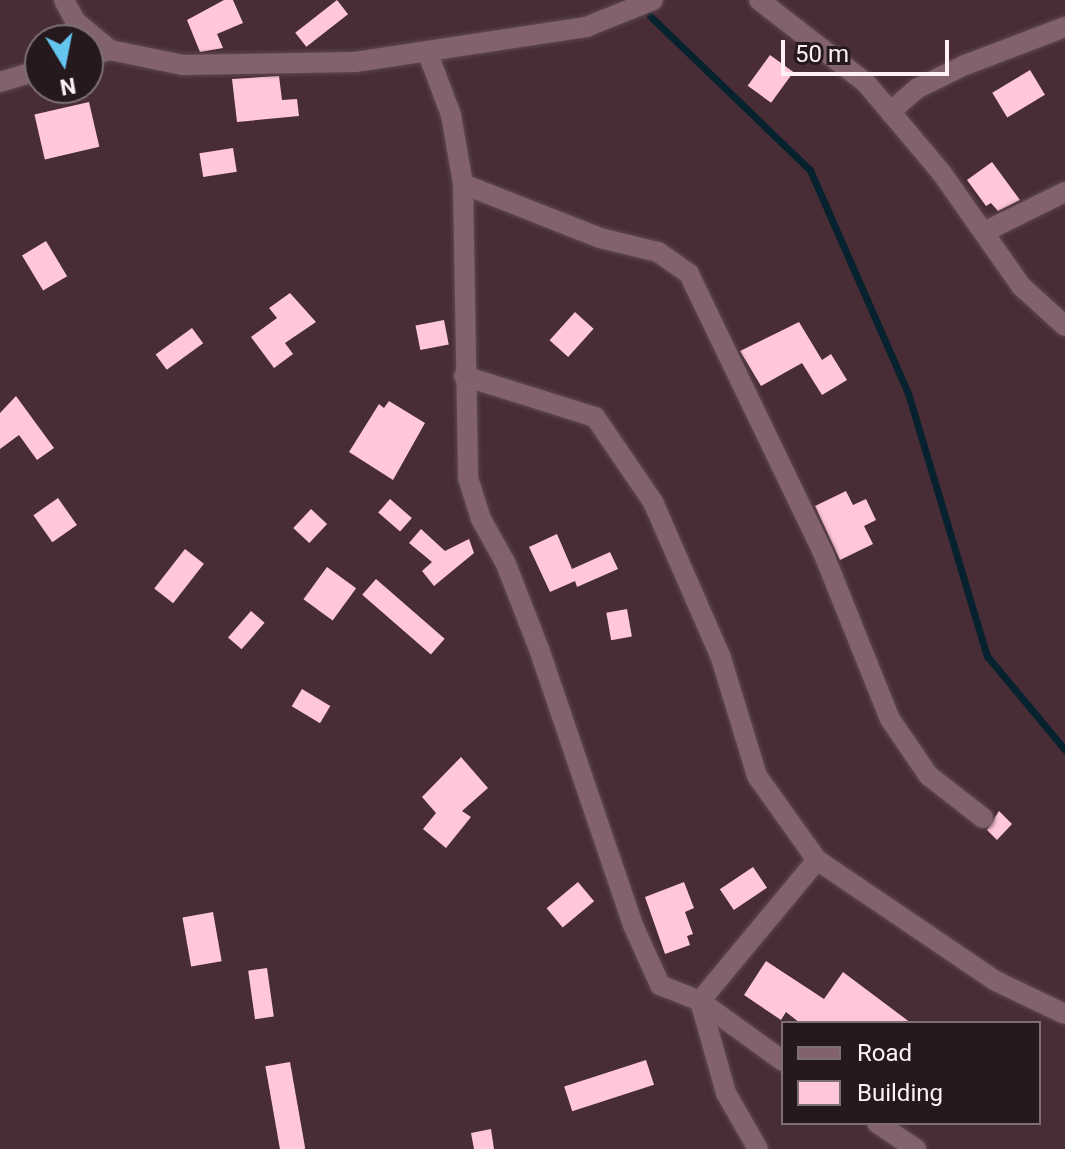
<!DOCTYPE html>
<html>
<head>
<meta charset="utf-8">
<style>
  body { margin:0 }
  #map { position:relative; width:1065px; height:1149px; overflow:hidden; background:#482c36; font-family:Roboto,sans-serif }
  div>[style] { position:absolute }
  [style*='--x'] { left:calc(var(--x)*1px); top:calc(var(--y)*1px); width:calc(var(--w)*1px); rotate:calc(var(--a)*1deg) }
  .stream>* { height:7px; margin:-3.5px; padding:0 3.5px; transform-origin:3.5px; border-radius:3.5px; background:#05222e }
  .building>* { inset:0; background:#ffc7d8; transform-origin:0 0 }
  .roads { filter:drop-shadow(0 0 2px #5f4951) drop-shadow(0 0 2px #5f4951) }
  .street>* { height:20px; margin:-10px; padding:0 10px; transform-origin:10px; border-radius:10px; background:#82626c }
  span { translate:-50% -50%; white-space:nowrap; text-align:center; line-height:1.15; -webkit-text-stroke:8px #26191d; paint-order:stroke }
  .legend { position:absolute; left:781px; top:1021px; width:260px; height:104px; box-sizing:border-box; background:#26191d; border:2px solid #7d6f73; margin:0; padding:10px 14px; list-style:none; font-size:24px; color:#fff0f4 }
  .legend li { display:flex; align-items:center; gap:16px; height:40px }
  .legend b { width:40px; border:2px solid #7d6f73 }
  .north { position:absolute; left:24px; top:24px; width:80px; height:80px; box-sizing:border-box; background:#26191d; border:2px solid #7d6f73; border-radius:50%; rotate:170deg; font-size:22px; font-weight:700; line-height:32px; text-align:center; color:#fff0f4 }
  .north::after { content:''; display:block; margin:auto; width:28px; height:36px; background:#64c5ee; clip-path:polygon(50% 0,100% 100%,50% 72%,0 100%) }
  .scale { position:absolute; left:781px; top:40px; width:168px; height:36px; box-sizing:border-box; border:4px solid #fff0f4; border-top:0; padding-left:10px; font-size:24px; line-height:28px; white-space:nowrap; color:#fff0f4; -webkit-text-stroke:6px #26191d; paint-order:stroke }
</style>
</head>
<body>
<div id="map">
  <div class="stream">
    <div style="--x:650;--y:16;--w:222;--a:43.9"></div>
    <div style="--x:810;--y:170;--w:244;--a:66.3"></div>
    <div style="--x:908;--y:393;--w:275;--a:73.3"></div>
    <div style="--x:987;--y:656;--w:122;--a:50.3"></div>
  </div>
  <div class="building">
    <div style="clip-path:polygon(224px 0,233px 0,243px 23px,217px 34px,223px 48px,200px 52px,187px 20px)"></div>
    <div style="left:337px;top:0;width:18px;height:53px;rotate:52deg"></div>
    <div style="left:770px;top:55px;width:29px;height:38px;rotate:36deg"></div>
    <div style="left:1030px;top:70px;width:29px;height:44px;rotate:59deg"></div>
    <div style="clip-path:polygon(279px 76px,282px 100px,297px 99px,299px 116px,237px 122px,232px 79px)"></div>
    <div style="left:89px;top:102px;width:46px;height:56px;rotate:77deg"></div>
    <div style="left:233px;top:148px;width:24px;height:34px;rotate:81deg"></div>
    <div style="clip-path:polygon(992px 162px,1020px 200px,998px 211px,991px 203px,986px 206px,967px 180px)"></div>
    <div style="left:46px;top:241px;width:41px;height:28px;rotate:59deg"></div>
    <div style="clip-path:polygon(290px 293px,316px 322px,285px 343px,293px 354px,274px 368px,251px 337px,277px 318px,269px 308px)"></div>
    <div style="left:575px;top:312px;width:25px;height:38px;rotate:42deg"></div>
    <div style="left:444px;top:320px;width:25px;height:29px;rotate:79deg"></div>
    <div style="clip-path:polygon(799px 322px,822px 360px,831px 354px,847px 380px,822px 395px,802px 363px,761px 386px,740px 351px)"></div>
    <div style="left:192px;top:328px;width:19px;height:45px;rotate:54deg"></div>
    <div style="clip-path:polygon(16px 396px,54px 448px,37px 460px,19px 435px,0 449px,0 413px)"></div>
    <div style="clip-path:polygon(389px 401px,425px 423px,393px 480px,349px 452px,379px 404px,384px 408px)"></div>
    <div style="clip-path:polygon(846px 491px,853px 505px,866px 499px,876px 520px,864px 526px,873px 544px,840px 560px,815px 506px)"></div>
    <div style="left:58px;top:498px;width:33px;height:30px;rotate:55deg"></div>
    <div style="left:390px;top:499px;width:29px;height:18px;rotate:41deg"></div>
    <div style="left:311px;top:509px;width:22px;height:26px;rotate:43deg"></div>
    <div style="clip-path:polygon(421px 529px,445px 551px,469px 539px,474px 553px,434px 586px,422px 571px,432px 562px,409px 543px)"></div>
    <div style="clip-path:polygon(557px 534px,572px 569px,610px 552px,618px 569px,577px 587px,575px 581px,550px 592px,529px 547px)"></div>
    <div style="left:185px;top:549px;width:24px;height:50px;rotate:38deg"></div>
    <div style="left:327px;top:567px;width:36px;height:40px;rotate:36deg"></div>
    <div style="left:376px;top:579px;width:91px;height:21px;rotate:41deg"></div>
    <div style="left:627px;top:609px;width:28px;height:21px;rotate:80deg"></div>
    <div style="left:251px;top:611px;width:18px;height:35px;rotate:41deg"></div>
    <div style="left:302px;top:689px;width:33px;height:20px;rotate:31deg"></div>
    <div style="clip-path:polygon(461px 757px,488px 788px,462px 811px,471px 817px,446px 848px,423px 829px,436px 813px,422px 797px)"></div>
    <div style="clip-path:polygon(999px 811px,1012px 824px,997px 840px,987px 830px)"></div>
    <div style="left:753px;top:867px;width:25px;height:40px;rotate:56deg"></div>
    <div style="left:578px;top:882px;width:25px;height:41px;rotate:50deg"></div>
    <div style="clip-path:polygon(684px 882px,694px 908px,685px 912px,693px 934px,687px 936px,690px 945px,665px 954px,645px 897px)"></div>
    <div style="left:213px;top:912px;width:50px;height:31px;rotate:80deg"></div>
    <div style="clip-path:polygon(766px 961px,824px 999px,843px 972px,911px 1023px,800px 1023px,786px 1012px,781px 1020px,744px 995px)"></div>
    <div style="left:267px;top:968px;width:49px;height:19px;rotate:82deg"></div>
    <div style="left:646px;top:1060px;width:26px;height:86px;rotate:72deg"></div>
    <div style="left:290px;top:1062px;width:88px;height:25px;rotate:80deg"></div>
    <div style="clip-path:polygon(491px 1129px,494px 1149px,474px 1149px,471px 1133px)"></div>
  </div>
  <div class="roads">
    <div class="street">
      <div style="--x:64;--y:0;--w:24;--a:62"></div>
      <div style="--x:75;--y:21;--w:45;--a:39.6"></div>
      <div style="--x:759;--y:0;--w:135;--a:37.8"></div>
      <div style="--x:866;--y:83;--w:116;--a:49.9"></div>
      <div style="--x:941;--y:172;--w:139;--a:54.9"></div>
      <div style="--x:1021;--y:286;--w:59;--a:42.3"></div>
      <div style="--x:427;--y:51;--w:68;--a:69.4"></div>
      <div style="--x:451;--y:115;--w:70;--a:80.1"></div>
      <div style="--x:463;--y:184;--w:294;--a:89"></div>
      <div style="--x:468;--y:478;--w:43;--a:72.4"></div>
      <div style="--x:481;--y:519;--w:51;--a:60.9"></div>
      <div style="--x:506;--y:564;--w:91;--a:68.8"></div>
      <div style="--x:539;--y:649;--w:292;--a:71.2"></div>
      <div style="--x:633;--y:925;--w:66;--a:65.8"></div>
      <div style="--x:660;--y:985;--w:43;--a:21.8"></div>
      <div style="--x:700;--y:1001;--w:102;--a:35.9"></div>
      <div style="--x:88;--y:56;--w:23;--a:-15"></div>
      <div style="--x:110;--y:50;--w:75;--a:11.6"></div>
      <div style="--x:183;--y:65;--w:172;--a:-1"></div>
      <div style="--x:355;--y:62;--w:234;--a:-8.6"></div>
      <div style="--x:586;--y:27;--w:72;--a:-21.9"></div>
      <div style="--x:0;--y:82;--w:42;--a:-16.7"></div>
      <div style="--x:890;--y:112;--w:37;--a:-41"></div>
      <div style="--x:918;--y:88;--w:52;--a:-26.1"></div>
      <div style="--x:965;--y:65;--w:107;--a:-20.8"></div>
      <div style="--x:463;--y:184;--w:147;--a:21.5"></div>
      <div style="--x:600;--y:238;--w:60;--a:13.6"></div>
      <div style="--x:658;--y:252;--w:38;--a:35"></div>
      <div style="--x:689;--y:274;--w:306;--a:64.3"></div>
      <div style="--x:822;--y:550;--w:182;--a:68.1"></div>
      <div style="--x:890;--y:719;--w:68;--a:55.8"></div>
      <div style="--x:928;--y:775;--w:70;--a:38"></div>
      <div style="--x:984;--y:232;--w:90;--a:-26.3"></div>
      <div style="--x:464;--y:376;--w:137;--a:17.4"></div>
      <div style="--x:595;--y:417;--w:103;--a:55.7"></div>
      <div style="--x:653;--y:502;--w:170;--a:66.4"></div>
      <div style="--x:721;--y:658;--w:123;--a:73"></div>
      <div style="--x:757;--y:776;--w:103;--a:54.5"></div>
      <div style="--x:817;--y:860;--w:183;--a:129.7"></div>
      <div style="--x:817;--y:860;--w:216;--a:34.1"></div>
      <div style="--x:996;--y:981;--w:76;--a:25.6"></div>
      <div style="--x:700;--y:1001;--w:96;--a:74.2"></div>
      <div style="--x:726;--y:1093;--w:64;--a:60.3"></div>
      <div style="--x:877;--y:1123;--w:47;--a:33.7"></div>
    </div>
  </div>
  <ul class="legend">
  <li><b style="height:10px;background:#82626c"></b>Road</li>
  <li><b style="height:22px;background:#ffc7d8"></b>Building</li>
  </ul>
  <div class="north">N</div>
  <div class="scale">50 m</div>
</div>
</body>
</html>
